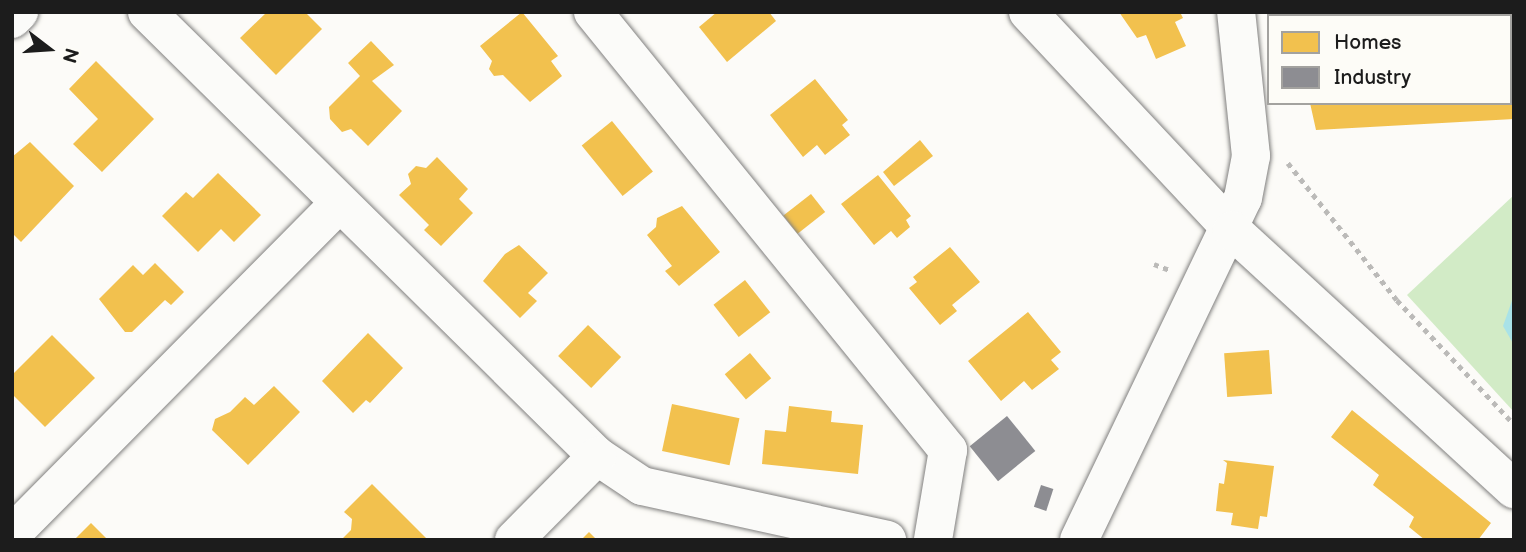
<!DOCTYPE html>
<html>
<head>
<meta charset="utf-8">
<style>
  body { margin:0 }
  #map { position:relative; width:1526px; height:552px; overflow:hidden; background:#fcfbf8; font-family:"Balsamiq Sans",sans-serif }
  div>[style] { position:absolute }
  [style*='--x'] { left:calc(var(--x)*1px); top:calc(var(--y)*1px); width:calc(var(--w)*1px); rotate:calc(var(--a)*1deg) }
  .green>* { inset:0; background:#d2ebc6 }
  .water>* { inset:0; background:#a9e2e7 }
  .homes>* { inset:0; background:#f2c14e; transform-origin:0 0 }
  .industry>* { inset:0; background:#8d8d92; transform-origin:0 0 }
  .path>* { height:4.5px; margin-top:-2.25px; transform-origin:0; background:repeating-linear-gradient(90deg,#bbbab8 0 5px,transparent 0 10px) }
  .roads { filter:drop-shadow(0 0 2px #81807f) drop-shadow(0 0 2px #81807f) }
  .minor>* { height:38px; margin:-19px; padding:0 19px; transform-origin:19px; border-radius:19px; background:#fbfbf9 }
  .major>* { height:38px; margin:-19px; padding:0 19px; transform-origin:19px; border-radius:19px; background:#fbfbf9 }
  span { translate:-50% -50%; white-space:nowrap; text-align:center; line-height:1.15; -webkit-text-stroke:7px #fdfcf7; paint-order:stroke }
  .frame { position:absolute; inset:0; border:14px solid #1c1c1c; pointer-events:none }
  .legend { position:absolute; left:1267px; top:14px; width:245px; height:91px; box-sizing:border-box; background:#fdfcf7; border:2px solid #a3a29f; margin:0; padding:9px 12px; list-style:none; font-size:21px; color:#1c1c1c }
  .legend li { display:flex; align-items:center; gap:14px; height:35px }
  .legend b { width:35px; border:2px solid #a3a29f }
  .north { position:absolute; left:14px; top:14px; width:70px; height:70px; -webkit-text-stroke:5px #fdfcf7; paint-order:stroke; rotate:107deg; font-size:19px; font-weight:700; line-height:28px; text-align:center; color:#1c1c1c }
  .north::after { content:''; display:block; margin:auto; width:24px; height:32px; background:#1c1c1c; clip-path:polygon(50% 0,100% 100%,50% 72%,0 100%) }
</style>
</head>
<body>
<div id="map">
  <div class="green">
    <div style="clip-path:polygon(1514px 195px,1514px 412px,1407px 295px)"></div>
  </div>
  <div class="water">
    <div style="clip-path:polygon(1514px 295px,1514px 345px,1503px 326px)"></div>
  </div>
  <div class="homes">
    <div style="clip-path:polygon(267px 12px,305px 12px,322px 29px,276px 75px,240px 38px)"></div>
    <div style="clip-path:polygon(522px 12px,558px 56px,551px 61px,562px 76px,530px 102px,503px 75px,494px 76px,489px 69px,492px 61px,480px 46px)"></div>
    <div style="clip-path:polygon(717px 12px,769px 12px,776px 21px,727px 62px,699px 27px)"></div>
    <div style="clip-path:polygon(1119px 12px,1180px 12px,1183px 18px,1175px 22px,1186px 46px,1156px 59px,1146px 35px,1137px 38px)"></div>
    <div style="left:1294px;top:12px;width:65px;height:4px"></div>
    <div style="clip-path:polygon(371px 41px,394px 65px,372px 81px,402px 111px,368px 146px,351px 129px,342px 132px,330px 119px,329px 107px,360px 76px,348px 63px)"></div>
    <div style="clip-path:polygon(1510px 53px,1514px 53px,1514px 119px,1316px 130px,1310px 103px,1510px 103px)"></div>
    <div style="clip-path:polygon(96px 61px,154px 119px,102px 172px,73px 144px,98px 119px,69px 89px)"></div>
    <div style="clip-path:polygon(815px 79px,848px 120px,842px 125px,850px 135px,825px 155px,817px 145px,803px 157px,770px 115px)"></div>
    <div style="left:612px;top:121px;width:65px;height:39px;rotate:51deg"></div>
    <div style="clip-path:polygon(920px 140px,933px 156px,894px 186px,883px 172px)"></div>
    <div style="clip-path:polygon(30px 142px,74px 186px,21px 242px,12px 233px,12px 157px)"></div>
    <div style="clip-path:polygon(437px 157px,468px 189px,459px 199px,473px 213px,441px 246px,424px 230px,429px 225px,399px 195px,411px 184px,408px 174px,416px 166px,426px 168px)"></div>
    <div style="clip-path:polygon(218px 173px,261px 215px,234px 242px,221px 229px,198px 252px,162px 216px,186px 192px,193px 198px)"></div>
    <div style="clip-path:polygon(878px 175px,911px 216px,906px 220px,910px 227px,897px 238px,891px 231px,874px 245px,841px 204px)"></div>
    <div style="left:811px;top:194px;width:23px;height:35px;rotate:52deg"></div>
    <div style="clip-path:polygon(682px 206px,720px 252px,679px 286px,665px 271px,672px 266px,647px 235px,656px 227px,657px 218px)"></div>
    <div style="clip-path:polygon(519px 245px,548px 273px,528px 293px,537px 301px,520px 318px,483px 281px,505px 254px)"></div>
    <div style="clip-path:polygon(950px 247px,980px 282px,952px 305px,957px 311px,940px 325px,909px 288px,917px 282px,913px 277px)"></div>
    <div style="clip-path:polygon(155px 263px,184px 292px,171px 305px,165px 300px,132px 332px,125px 332px,99px 299px,133px 265px,143px 275px)"></div>
    <div style="left:745px;top:280px;width:41px;height:40px;rotate:52deg"></div>
    <div style="clip-path:polygon(1028px 312px,1061px 352px,1051px 360px,1059px 369px,1032px 390px,1024px 381px,1001px 401px,968px 361px)"></div>
    <div style="left:588px;top:325px;width:46px;height:43px;rotate:44deg"></div>
    <div style="clip-path:polygon(368px 333px,403px 368px,370px 403px,366px 400px,353px 413px,322px 381px)"></div>
    <div style="clip-path:polygon(52px 335px,95px 378px,45px 427px,12px 394px,12px 375px)"></div>
    <div style="left:1269px;top:350px;width:44px;height:45px;rotate:86deg"></div>
    <div style="left:750px;top:353px;width:33px;height:33px;rotate:50deg"></div>
    <div style="clip-path:polygon(274px 386px,300px 412px,248px 465px,212px 430px,215px 419px,230px 412px,245px 397px,254px 405px)"></div>
    <div style="left:672px;top:404px;width:69px;height:48px;rotate:12deg"></div>
    <div style="clip-path:polygon(789px 406px,832px 411px,831px 422px,863px 425px,858px 474px,762px 464px,765px 430px,786px 432px)"></div>
    <div style="clip-path:polygon(1352px 410px,1491px 523px,1478px 540px,1425px 540px,1409px 527px,1414px 517px,1373px 485px,1379px 475px,1331px 437px)"></div>
    <div style="clip-path:polygon(1223px 460px,1274px 466px,1267px 517px,1260px 516px,1258px 529px,1231px 525px,1233px 513px,1216px 511px,1219px 483px,1224px 484px,1227px 463px)"></div>
    <div style="clip-path:polygon(372px 484px,428px 540px,341px 540px,351px 530px,352px 519px,344px 512px)"></div>
    <div style="clip-path:polygon(91px 523px,108px 540px,74px 540px)"></div>
    <div style="clip-path:polygon(589px 532px,597px 540px,581px 540px)"></div>
  </div>
  <div class="industry">
    <div style="left:1007px;top:416px;width:45px;height:48px;rotate:51deg"></div>
    <div style="left:1041px;top:485px;width:13px;height:23px;rotate:18deg"></div>
  </div>
  <div class="path">
    <div style="--x:1288;--y:163;--w:175;--a:51.5"></div>
    <div style="--x:1397;--y:300;--w:170;--a:46.7"></div>
    <div style="--x:1154;--y:264;--w:17;--a:21"></div>
  </div>
  <div class="roads">
    <div class="minor">
      <div style="--x:147;--y:12;--w:632;--a:44.62"></div>
      <div style="--x:597;--y:456;--w:54;--a:33.7"></div>
      <div style="--x:642;--y:486;--w:251;--a:12.4"></div>
      <div style="--x:593;--y:12;--w:564;--a:50.98"></div>
      <div style="--x:948;--y:450;--w:91;--a:99.5"></div>
      <div style="--x:12;--y:19;--w:10;--a:-45"></div>
      <div style="--x:12;--y:534;--w:463;--a:-45.3"></div>
      <div style="--x:514;--y:540;--w:118;--a:-45.3"></div>
      <div style="--x:1079;--y:540;--w:379;--a:-64.4"></div>
      <div style="--x:1243;--y:198;--w:43;--a:-79.2"></div>
      <div style="--x:1251;--y:156;--w:145;--a:-95.9"></div>
    </div>
    <div class="major">
      <div style="--x:1028;--y:12;--w:299;--a:46.9"></div>
      <div style="--x:1232;--y:230;--w:383;--a:42.6"></div>
    </div>
  </div>
  <div class="frame"></div>
  <ul class="legend">
  <li><b style="height:19px;background:#f2c14e"></b>Homes</li>
  <li><b style="height:19px;background:#8d8d92"></b>Industry</li>
  </ul>
  <div class="north">N</div>
</div>
</body>
</html>
